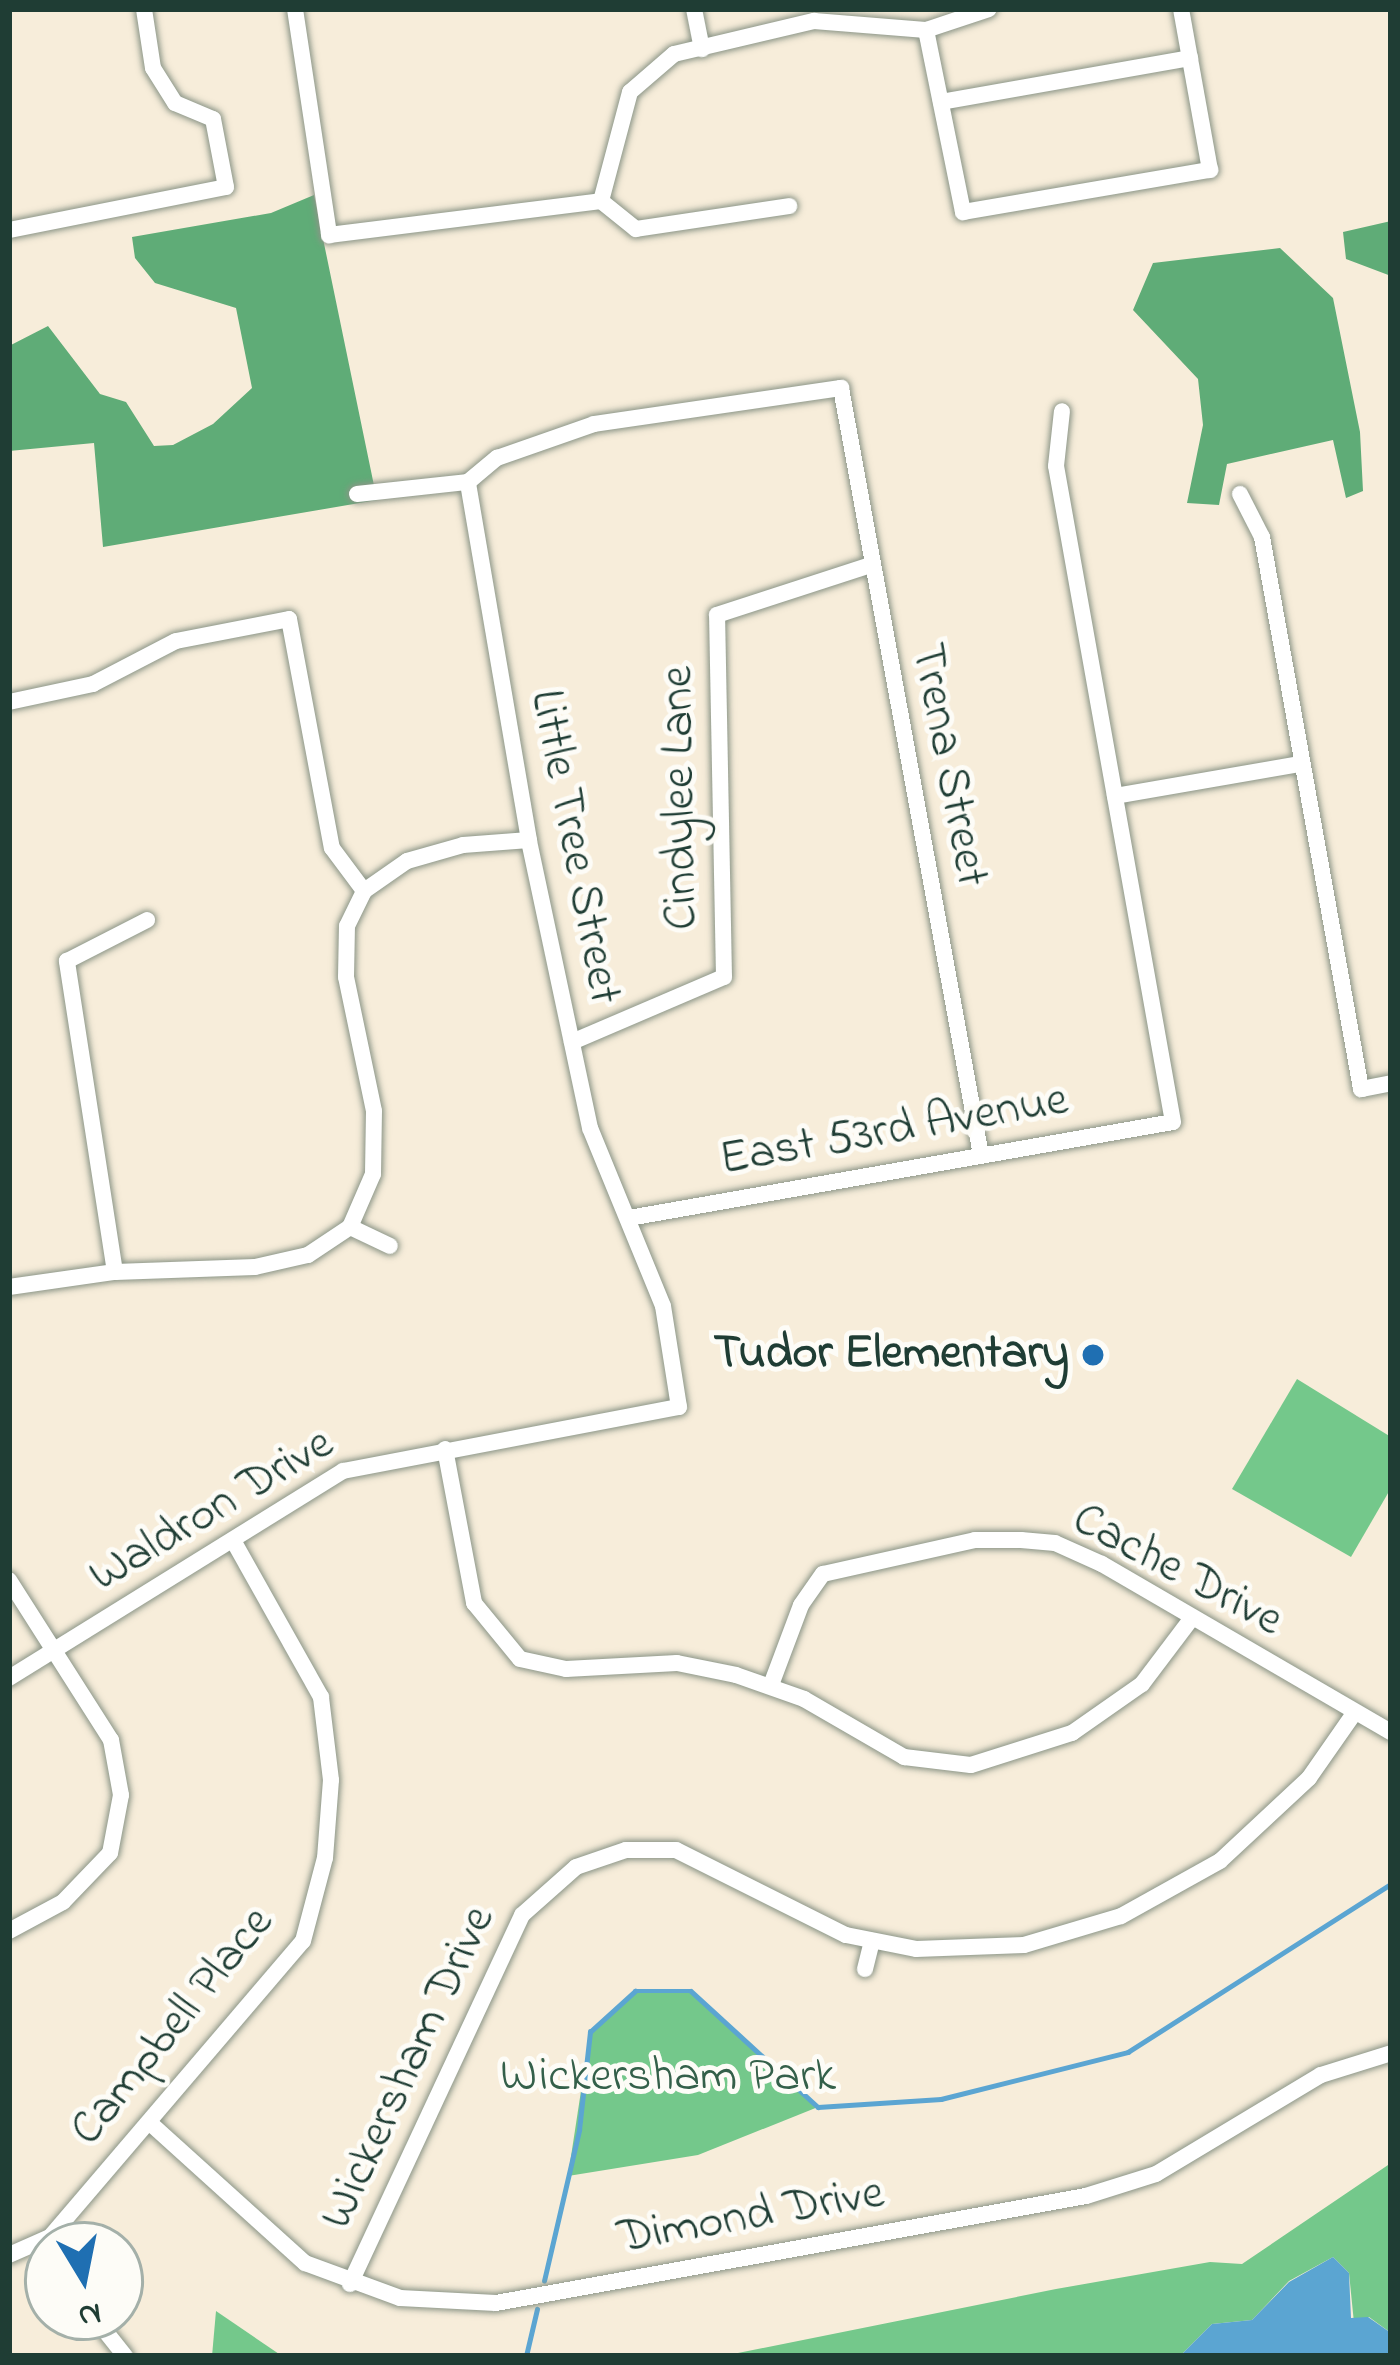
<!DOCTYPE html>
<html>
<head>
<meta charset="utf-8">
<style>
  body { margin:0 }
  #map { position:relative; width:1400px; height:2365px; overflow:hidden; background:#f7edda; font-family:"Indie Flower",sans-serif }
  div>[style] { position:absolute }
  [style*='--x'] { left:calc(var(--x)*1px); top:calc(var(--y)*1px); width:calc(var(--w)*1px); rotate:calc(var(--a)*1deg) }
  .green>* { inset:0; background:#74c88b }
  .forest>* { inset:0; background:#5fac77 }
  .water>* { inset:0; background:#5ba5d2 }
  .stream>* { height:4.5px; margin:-2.25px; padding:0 2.25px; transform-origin:2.25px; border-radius:2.25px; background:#5ba5d2 }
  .roads { filter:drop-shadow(0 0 3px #8b9587) drop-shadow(0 0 3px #8b9587) }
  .street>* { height:16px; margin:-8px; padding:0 8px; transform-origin:8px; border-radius:8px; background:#fff }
  .dots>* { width:33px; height:33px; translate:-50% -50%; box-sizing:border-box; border:6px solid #fdfcf7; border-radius:50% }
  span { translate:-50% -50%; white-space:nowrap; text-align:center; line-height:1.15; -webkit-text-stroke:10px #fdfcf7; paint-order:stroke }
  .street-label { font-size:48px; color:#1f3d34 }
  .poi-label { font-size:48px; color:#1f3d34; font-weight:700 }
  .right { translate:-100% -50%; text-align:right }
  .park-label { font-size:48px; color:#34604a }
  .frame { position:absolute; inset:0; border:12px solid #1f3d34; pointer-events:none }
  .north { position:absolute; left:24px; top:2221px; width:120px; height:120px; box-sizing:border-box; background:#fdfcf7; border:3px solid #a4b0a9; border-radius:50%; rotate:170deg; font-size:33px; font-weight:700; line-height:48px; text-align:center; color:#1f3d34 }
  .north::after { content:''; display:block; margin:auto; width:42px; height:54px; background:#1f6fb2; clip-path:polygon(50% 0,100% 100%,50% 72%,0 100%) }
</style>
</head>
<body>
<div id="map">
  <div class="green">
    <div style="clip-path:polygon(1297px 1379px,1391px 1437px,1391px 1488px,1351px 1557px,1232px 1489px)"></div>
    <div style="clip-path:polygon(635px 1991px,691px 1991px,818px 2107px,698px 2155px,568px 2176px,590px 2032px)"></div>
    <div style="clip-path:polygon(1391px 2163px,1391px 2333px,1369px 2317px,1354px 2323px,1349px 2273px,1333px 2257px,1289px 2281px,1252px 2320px,1212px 2324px,1180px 2356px,723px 2356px,1056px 2289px,1210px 2262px,1242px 2264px)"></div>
    <div style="clip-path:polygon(216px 2311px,282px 2356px,212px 2356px)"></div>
  </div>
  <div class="forest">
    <div style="clip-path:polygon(1391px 191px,1391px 276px,1346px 259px,1343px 232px,1391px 221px)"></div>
    <div style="clip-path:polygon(314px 195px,377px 500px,103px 547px,94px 443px,9px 451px,9px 346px,48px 326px,100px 394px,126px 402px,154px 446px,173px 445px,213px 424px,252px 388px,236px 308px,155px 283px,135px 258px,132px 237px,271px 213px)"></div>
    <div style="clip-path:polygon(1280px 248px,1333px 298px,1360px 432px,1363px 491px,1346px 498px,1333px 440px,1227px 464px,1219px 505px,1187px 503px,1203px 425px,1198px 379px,1133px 310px,1153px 263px)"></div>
  </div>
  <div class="water">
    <div style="clip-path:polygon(1333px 2257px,1349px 2273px,1351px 2318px,1368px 2317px,1391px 2333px,1391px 2356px,1180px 2356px,1212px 2324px,1252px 2320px,1289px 2282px)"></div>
  </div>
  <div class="stream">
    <div style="--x:544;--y:2281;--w:155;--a:-76.9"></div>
    <div style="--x:579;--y:2130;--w:99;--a:-83.6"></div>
    <div style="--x:590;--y:2032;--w:61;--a:-42.3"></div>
    <div style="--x:635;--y:1991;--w:56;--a:0"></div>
    <div style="--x:691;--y:1991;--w:172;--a:42.4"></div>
    <div style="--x:818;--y:2107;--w:123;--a:-3.7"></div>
    <div style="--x:941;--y:2099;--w:193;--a:-14.1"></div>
    <div style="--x:1128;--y:2052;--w:312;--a:-32.6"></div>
    <div style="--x:526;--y:2356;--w:48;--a:-76.8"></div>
  </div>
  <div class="roads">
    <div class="street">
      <div style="--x:295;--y:9;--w:229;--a:81.4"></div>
      <div style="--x:329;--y:235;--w:274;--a:-7.1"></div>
      <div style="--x:694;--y:9;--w:41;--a:78.7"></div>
      <div style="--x:926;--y:30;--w:186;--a:78.5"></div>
      <div style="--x:963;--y:212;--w:251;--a:-9.7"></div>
      <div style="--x:1210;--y:170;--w:164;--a:-100.2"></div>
      <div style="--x:941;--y:102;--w:253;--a:-10"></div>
      <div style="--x:601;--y:201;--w:113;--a:-75.1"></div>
      <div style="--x:630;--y:92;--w:58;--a:-40.8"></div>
      <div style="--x:674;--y:54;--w:144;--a:-13.3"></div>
      <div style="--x:814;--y:21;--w:112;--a:4.6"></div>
      <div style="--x:926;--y:30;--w:66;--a:-18.4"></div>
      <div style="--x:601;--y:201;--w:45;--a:38.7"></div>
      <div style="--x:636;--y:229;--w:155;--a:-8.5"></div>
      <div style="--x:9;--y:230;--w:221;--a:-11.2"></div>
      <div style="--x:226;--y:187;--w:69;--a:-100.8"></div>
      <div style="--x:213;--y:119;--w:41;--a:-157.2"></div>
      <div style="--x:175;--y:103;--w:41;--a:-122.2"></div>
      <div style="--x:153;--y:68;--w:60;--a:-98.7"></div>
      <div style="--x:357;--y:494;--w:112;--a:-6.2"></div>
      <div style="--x:468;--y:482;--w:38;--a:-40"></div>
      <div style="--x:497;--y:458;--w:103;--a:-19.3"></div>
      <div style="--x:594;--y:424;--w:250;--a:-8.3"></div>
      <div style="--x:841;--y:388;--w:780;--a:79.66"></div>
      <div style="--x:1240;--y:494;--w:48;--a:62.9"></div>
      <div style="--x:1262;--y:537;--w:561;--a:79.83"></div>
      <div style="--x:1361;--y:1089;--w:31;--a:-11"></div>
      <div style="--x:9;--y:702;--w:86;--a:-12.1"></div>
      <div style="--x:93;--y:684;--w:93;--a:-27.4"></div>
      <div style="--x:176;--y:641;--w:115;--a:-11"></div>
      <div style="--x:289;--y:619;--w:233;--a:79.4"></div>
      <div style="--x:332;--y:848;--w:54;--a:53.3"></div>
      <div style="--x:1115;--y:796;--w:189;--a:-9.8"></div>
      <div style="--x:364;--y:891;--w:52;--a:-34.9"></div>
      <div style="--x:407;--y:861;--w:58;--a:-15.9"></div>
      <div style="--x:463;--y:845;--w:66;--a:-4.3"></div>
      <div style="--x:572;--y:1042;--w:165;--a:-23.2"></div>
      <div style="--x:724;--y:977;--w:362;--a:-91.1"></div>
      <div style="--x:717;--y:615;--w:162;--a:-18"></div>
      <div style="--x:629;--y:1218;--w:552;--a:-10.01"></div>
      <div style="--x:1173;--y:1122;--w:666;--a:-100.11"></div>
      <div style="--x:1056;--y:466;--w:55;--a:-83.8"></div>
      <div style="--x:350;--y:1227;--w:44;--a:25.4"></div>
      <div style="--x:115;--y:1272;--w:315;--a:-98.8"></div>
      <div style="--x:67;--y:961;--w:90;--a:-27.1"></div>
      <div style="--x:9;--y:1287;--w:107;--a:-8.1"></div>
      <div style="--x:115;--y:1272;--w:140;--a:-2"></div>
      <div style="--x:255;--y:1267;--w:54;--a:-12.8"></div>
      <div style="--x:308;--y:1255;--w:50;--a:-33.7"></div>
      <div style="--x:350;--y:1227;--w:58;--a:-66.5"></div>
      <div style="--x:373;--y:1174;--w:63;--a:-89.1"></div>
      <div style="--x:374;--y:1111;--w:137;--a:-101.8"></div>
      <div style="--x:346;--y:977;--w:51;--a:-88.9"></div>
      <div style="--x:347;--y:926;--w:39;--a:-64"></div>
      <div style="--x:445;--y:1449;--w:157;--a:79.3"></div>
      <div style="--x:474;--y:1603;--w:72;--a:50.6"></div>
      <div style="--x:520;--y:1659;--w:47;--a:12.3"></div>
      <div style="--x:566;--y:1669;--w:111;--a:-3.1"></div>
      <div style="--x:677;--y:1663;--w:60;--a:11.5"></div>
      <div style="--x:736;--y:1675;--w:72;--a:19.4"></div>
      <div style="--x:804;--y:1699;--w:116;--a:30.1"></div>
      <div style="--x:904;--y:1757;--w:67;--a:6.8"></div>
      <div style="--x:971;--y:1765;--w:106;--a:-17.6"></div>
      <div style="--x:1072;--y:1733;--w:85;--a:-35"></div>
      <div style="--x:1142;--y:1684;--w:83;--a:-52.9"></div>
      <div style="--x:9;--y:1580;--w:190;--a:57.5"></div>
      <div style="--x:111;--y:1740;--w:56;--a:79.7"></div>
      <div style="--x:121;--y:1795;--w:59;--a:100.7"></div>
      <div style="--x:110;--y:1853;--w:68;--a:133.8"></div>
      <div style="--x:63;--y:1902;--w:61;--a:151.8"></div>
      <div style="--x:9;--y:1678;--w:393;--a:-31.8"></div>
      <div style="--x:343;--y:1471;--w:342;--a:-10.8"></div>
      <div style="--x:679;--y:1407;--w:102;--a:-99"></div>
      <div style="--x:663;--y:1306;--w:192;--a:-112.3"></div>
      <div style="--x:590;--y:1128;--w:294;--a:-102"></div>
      <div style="--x:529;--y:840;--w:363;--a:-99.7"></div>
      <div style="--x:771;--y:1685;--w:85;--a:-69.4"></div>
      <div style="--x:801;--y:1605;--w:38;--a:-55"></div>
      <div style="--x:823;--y:1574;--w:156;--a:-12.6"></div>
      <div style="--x:975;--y:1540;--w:46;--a:0"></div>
      <div style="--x:1021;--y:1540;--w:34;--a:5"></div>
      <div style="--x:1055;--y:1543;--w:51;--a:24.1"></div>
      <div style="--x:1102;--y:1564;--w:334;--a:30.2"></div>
      <div style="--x:865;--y:1969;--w:29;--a:-76"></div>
      <div style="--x:150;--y:2123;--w:209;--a:42.1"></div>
      <div style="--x:305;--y:2263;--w:101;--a:20.2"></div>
      <div style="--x:400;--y:2298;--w:96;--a:3"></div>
      <div style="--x:496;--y:2303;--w:600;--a:-10.28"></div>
      <div style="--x:1086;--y:2196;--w:73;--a:-17.4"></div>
      <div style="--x:1156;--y:2174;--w:192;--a:-31"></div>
      <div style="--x:1321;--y:2075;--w:73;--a:-17.4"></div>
      <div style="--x:9;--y:2255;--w:45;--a:-23.7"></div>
      <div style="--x:50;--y:2237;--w:389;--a:-49.5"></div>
      <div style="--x:303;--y:1941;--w:86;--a:-75.2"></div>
      <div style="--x:325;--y:1858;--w:78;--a:-85.6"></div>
      <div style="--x:331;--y:1780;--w:84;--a:-96.9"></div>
      <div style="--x:321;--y:1697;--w:178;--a:-119.3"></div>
      <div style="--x:350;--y:2284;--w:407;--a:-65"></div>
      <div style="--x:522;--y:1915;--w:72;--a:-41.6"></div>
      <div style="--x:576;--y:1867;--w:53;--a:-18.8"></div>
      <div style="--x:626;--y:1850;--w:50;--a:0"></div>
      <div style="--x:676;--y:1850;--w:190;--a:26.6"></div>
      <div style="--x:846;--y:1935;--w:71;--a:11.3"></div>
      <div style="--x:916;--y:1949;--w:108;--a:-2.1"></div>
      <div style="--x:1024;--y:1945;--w:101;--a:-16.6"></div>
      <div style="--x:1121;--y:1916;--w:113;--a:-29.1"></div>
      <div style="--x:1220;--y:1861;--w:122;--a:-43"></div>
      <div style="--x:1309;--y:1778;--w:80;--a:-55.1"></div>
      <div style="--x:94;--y:2317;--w:50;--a:51.5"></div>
    </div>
  </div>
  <div class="dots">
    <div style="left:1093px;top:1355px;background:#1f6fb2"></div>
  </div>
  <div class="street-label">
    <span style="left:948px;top:765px;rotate:79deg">Trena Street</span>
    <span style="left:681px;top:798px;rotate:-91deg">Cindylee Lane</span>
    <span style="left:574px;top:847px;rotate:79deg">Little Tree Street</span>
    <span style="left:894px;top:1131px;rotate:-10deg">East 53rd Avenue</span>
    <span style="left:212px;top:1511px;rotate:-31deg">Waldron Drive</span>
    <span style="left:1177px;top:1571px;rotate:28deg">Cache Drive</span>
    <span style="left:173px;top:2027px;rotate:-51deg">Campbell Place</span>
    <span style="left:409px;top:2068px;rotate:-65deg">Wickersham Drive</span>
    <span style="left:751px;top:2217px;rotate:-10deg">Dimond Drive</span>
  </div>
  <div class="poi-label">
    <span class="right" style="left:1069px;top:1355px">Tudor Elementary</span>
  </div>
  <div class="park-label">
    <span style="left:668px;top:2078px">Wickersham Park</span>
  </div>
  <div class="frame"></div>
  <div class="north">N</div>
</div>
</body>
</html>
